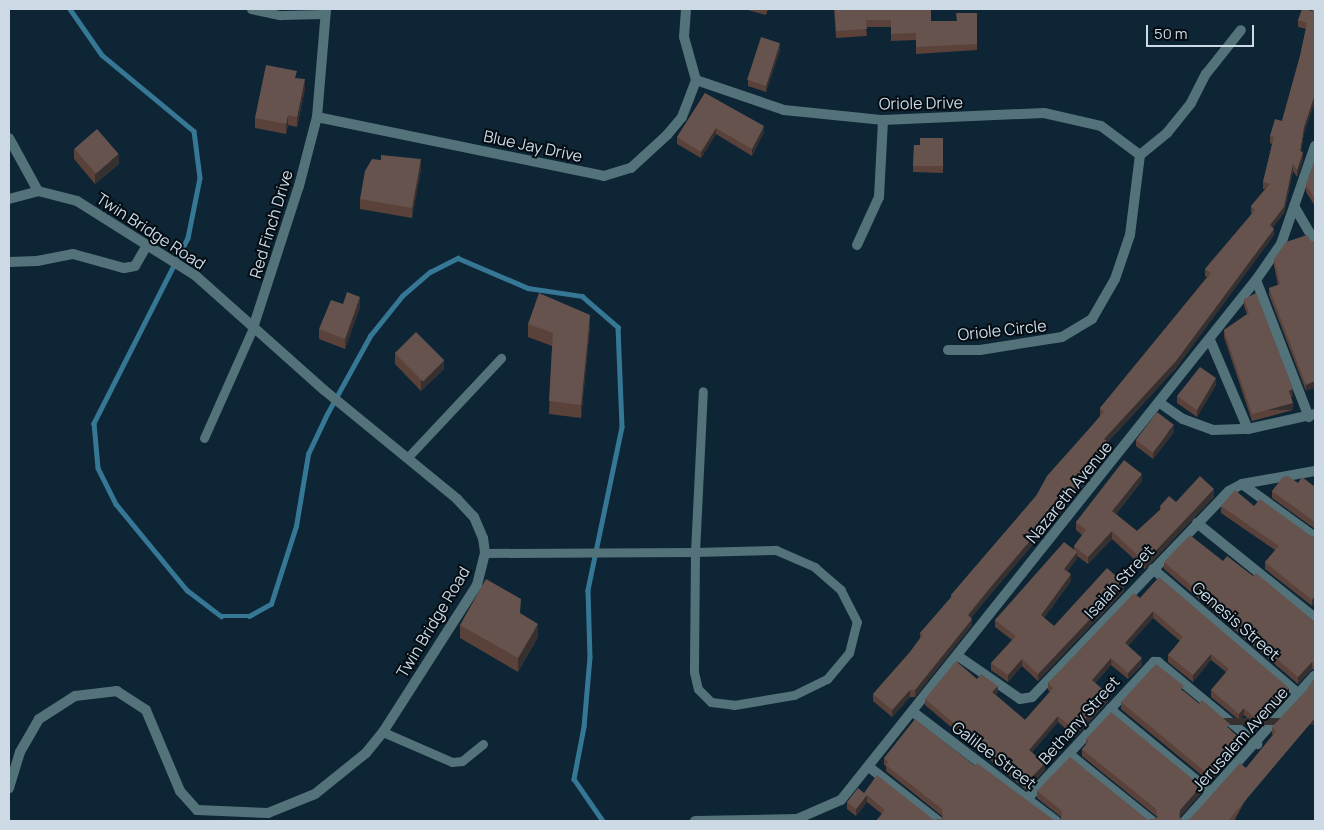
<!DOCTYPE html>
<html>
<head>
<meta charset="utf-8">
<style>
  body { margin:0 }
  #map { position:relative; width:1324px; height:830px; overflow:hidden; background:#0d2534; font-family:Manrope,sans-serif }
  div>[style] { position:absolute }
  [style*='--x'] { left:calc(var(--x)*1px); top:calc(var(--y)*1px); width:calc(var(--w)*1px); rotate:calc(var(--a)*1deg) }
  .stream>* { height:4.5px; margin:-2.25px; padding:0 2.25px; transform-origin:2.25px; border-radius:2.25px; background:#357795 }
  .lane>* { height:9px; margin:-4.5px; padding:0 4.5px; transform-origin:4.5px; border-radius:4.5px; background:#537279 }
  .street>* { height:10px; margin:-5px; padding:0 5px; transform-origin:5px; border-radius:5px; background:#537279 }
  .wall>* { inset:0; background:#5a423b }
  .shaded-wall>* { inset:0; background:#363030; transform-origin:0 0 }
  .building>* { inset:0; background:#66534d; transform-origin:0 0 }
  span { translate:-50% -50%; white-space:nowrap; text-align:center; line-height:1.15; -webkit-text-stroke:4px #040d13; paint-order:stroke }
  .street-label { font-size:16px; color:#cddae5 }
  .frame { position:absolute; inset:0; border:10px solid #cddae5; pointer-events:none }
  .scale { position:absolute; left:1146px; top:25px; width:108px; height:22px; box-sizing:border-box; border:2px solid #cddae5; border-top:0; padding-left:6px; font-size:15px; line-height:18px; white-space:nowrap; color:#cddae5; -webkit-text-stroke:4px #040d13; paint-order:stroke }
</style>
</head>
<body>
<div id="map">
  <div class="stream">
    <div style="--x:70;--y:9;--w:56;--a:55.2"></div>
    <div style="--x:102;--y:55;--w:119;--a:39.6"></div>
    <div style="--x:194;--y:131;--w:47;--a:82.7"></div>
    <div style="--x:200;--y:178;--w:61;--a:101.3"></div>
    <div style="--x:188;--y:238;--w:208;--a:116.9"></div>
    <div style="--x:94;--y:423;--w:45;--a:84.9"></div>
    <div style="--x:98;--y:468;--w:40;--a:63.4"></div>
    <div style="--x:116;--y:504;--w:112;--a:50.5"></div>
    <div style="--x:187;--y:590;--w:43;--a:37.4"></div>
    <div style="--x:221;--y:616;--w:28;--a:0"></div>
    <div style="--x:249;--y:616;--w:25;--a:-29"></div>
    <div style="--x:271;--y:604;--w:82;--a:-72.2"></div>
    <div style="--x:296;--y:526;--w:73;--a:-80.5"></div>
    <div style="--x:308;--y:454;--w:44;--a:-64.6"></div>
    <div style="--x:327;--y:414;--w:89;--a:-61.1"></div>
    <div style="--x:370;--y:336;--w:51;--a:-51.3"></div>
    <div style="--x:402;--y:296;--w:37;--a:-41"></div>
    <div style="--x:430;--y:272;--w:31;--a:-27"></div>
    <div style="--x:458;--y:258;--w:76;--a:23.2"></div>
    <div style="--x:528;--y:288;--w:55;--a:8.4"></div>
    <div style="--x:582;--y:296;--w:48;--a:40.7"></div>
    <div style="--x:618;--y:327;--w:100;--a:87.7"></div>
    <div style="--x:622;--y:427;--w:167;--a:101.8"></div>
    <div style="--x:588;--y:590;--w:67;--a:88.3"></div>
    <div style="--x:590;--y:657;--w:70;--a:94.9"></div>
    <div style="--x:584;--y:727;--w:53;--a:100.9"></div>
    <div style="--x:574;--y:779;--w:51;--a:55.4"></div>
  </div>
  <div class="lane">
    <div style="--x:251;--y:9;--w:30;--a:12"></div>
    <div style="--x:280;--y:15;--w:45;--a:-1.3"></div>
    <div style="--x:204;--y:438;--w:120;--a:-66"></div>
    <div style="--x:408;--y:457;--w:136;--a:-46.8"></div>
    <div style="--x:485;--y:553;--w:210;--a:-0.3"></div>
    <div style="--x:695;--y:552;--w:120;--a:90.5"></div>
    <div style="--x:694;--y:672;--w:17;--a:77"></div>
    <div style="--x:698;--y:689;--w:18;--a:45"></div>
    <div style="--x:711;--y:702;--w:23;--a:7"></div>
    <div style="--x:734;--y:705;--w:61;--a:-9.5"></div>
    <div style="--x:794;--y:695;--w:37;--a:-26"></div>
    <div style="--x:827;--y:679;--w:34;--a:-50"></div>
    <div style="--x:849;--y:653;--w:32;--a:-76"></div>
    <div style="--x:857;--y:622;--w:36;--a:-117"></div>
    <div style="--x:841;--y:590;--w:35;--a:-139"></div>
    <div style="--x:815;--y:567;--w:43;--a:-156.4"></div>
    <div style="--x:776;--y:550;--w:81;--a:178.6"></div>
    <div style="--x:695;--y:552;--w:161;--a:-87.2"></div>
    <div style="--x:383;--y:732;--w:75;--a:23.5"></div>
    <div style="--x:452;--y:762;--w:10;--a:-6"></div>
    <div style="--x:462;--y:761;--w:27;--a:-39"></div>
  </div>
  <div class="street">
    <div style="--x:686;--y:9;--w:28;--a:94"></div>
    <div style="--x:684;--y:37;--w:45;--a:74.4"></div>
    <div style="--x:696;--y:80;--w:93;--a:18.8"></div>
    <div style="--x:784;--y:110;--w:100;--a:5.8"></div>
    <div style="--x:883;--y:120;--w:161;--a:-2.5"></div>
    <div style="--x:1044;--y:113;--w:58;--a:12.8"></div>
    <div style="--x:1101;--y:126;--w:49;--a:36.6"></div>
    <div style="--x:317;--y:117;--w:293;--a:11.6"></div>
    <div style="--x:604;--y:176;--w:28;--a:-17"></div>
    <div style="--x:631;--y:168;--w:49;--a:-42.5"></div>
    <div style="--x:667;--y:135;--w:23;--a:-50"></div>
    <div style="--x:682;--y:117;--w:40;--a:-69"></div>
    <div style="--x:9;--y:138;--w:60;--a:61.3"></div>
    <div style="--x:1140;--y:155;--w:35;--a:-39"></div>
    <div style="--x:1167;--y:133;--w:38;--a:-51"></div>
    <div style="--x:1191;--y:103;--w:33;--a:-63"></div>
    <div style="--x:1206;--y:74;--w:56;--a:-51.5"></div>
    <div style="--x:9;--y:199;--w:30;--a:-15"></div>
    <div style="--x:38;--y:191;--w:40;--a:14.4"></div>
    <div style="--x:77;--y:201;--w:141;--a:32.2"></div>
    <div style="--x:196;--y:276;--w:171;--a:41.7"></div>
    <div style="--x:324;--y:390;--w:172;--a:39.3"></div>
    <div style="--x:457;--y:499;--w:25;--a:47"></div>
    <div style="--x:474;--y:517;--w:23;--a:67"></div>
    <div style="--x:483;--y:538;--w:15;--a:82"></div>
    <div style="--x:485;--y:553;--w:33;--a:104"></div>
    <div style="--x:477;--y:585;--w:174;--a:122.6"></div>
    <div style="--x:383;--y:732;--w:27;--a:129"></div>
    <div style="--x:366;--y:753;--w:65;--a:141.2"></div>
    <div style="--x:315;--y:794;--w:51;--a:158"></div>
    <div style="--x:268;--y:813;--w:71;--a:-177.6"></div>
    <div style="--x:197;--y:810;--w:25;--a:-132"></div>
    <div style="--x:180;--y:791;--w:88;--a:-112.8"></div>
    <div style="--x:146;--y:710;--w:35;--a:-147"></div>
    <div style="--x:117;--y:691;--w:42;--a:173.2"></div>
    <div style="--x:75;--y:696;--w:43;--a:147.4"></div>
    <div style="--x:39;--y:719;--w:38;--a:120"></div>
    <div style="--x:20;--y:752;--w:38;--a:107"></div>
    <div style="--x:1294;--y:206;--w:42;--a:59.7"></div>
    <div style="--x:857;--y:245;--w:53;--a:-65.4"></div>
    <div style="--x:879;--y:197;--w:77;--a:-87"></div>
    <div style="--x:9;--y:262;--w:28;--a:-2"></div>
    <div style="--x:37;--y:261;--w:37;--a:-11"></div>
    <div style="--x:73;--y:254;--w:53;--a:15.4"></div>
    <div style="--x:124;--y:268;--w:11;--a:-10"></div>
    <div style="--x:135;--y:266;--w:24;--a:-60"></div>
    <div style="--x:1256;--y:280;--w:147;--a:68.9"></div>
    <div style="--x:253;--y:328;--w:149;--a:-72.1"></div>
    <div style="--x:299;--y:186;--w:71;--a:-75.4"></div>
    <div style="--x:317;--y:117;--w:108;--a:-85.2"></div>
    <div style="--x:1210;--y:340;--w:97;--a:66.9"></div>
    <div style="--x:1248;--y:429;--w:69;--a:-12.6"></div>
    <div style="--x:948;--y:350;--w:32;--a:0"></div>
    <div style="--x:980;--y:350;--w:83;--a:-9"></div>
    <div style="--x:1062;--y:337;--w:35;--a:-31"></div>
    <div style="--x:1092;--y:319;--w:46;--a:-60.1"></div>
    <div style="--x:1115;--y:279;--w:46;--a:-71.2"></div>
    <div style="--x:1130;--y:235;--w:81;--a:-82.9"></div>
    <div style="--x:1160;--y:403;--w:28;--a:35"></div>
    <div style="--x:1183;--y:419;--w:32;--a:20"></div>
    <div style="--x:1213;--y:430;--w:35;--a:-2"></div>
    <div style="--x:1242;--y:484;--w:90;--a:36"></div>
    <div style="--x:1197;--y:523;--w:151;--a:38.8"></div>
    <div style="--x:1153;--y:569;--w:194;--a:40.6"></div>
    <div style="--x:958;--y:656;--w:75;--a:34.7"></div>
    <div style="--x:1020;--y:699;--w:12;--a:-9"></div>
    <div style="--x:1032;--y:697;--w:285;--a:-46.3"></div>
    <div style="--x:1229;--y:491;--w:15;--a:-28"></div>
    <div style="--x:1242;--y:484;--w:74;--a:-10.1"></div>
    <div style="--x:1110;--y:709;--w:132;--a:39.5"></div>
    <div style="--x:913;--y:712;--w:180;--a:37.3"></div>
    <div style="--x:1069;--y:754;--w:107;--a:38.9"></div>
    <div style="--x:869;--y:767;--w:88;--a:38"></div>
    <div style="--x:1027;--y:799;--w:187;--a:-47.2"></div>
    <div style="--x:1154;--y:662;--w:4;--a:0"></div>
    <div style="--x:1158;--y:662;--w:129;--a:39.6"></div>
    <div style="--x:695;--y:821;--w:102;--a:-1.1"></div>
    <div style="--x:797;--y:819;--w:48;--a:-23.4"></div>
    <div style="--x:841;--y:800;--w:665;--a:-51.41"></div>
    <div style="--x:1256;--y:280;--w:44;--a:-55.2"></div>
    <div style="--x:1281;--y:244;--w:104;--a:-70.9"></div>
    <div style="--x:1185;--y:821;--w:195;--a:-48.3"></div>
  </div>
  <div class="wall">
    <div style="clip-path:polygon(744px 9px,768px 9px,766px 15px)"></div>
    <div style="clip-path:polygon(834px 9px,931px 21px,956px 21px,977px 13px,977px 50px,916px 54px,916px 40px,891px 41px,891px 27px,866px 27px,867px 36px,836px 38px)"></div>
    <div style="clip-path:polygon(1315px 9px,1315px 101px,1304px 133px,1301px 151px,1303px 159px,1297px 177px,1293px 171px,1284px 213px,1273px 227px,1274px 235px,1176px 368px,1107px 443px,1107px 448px,1090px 468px,1090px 473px,1082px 482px,1082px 487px,988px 597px,971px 618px,972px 625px,915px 697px,910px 697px,892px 717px,873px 701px,873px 694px,910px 652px,920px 638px,920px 633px,951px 599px,951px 595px,1036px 496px,1100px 416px,1100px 408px,1207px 277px,1205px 276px,1205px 269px,1252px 214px,1251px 213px,1251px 206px,1265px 189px,1263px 189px,1263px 182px,1272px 144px,1270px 143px,1270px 136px,1282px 121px,1300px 56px,1306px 29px,1298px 27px,1298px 20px)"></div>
    <div style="clip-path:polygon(780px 50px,766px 92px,748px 86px,748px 80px)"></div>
    <div style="clip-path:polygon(297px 78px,305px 89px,297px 127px,288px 125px,286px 134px,255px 128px,255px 118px)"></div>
    <div style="clip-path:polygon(705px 93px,764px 132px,752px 156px,716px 134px,701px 158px,677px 144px,677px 137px)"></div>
    <div style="clip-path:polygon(943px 138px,943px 173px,913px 172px,914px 145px,920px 145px)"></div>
    <div style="clip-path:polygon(74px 149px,119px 164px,95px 184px,74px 159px)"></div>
    <div style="clip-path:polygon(1315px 160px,1315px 206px,1306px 192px,1306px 185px)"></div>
    <div style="clip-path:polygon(421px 169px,412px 218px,360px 209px,360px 199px)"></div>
    <div style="clip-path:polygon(1311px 241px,1306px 391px,1269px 295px,1269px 288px,1278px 285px,1274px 266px,1274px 259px)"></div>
    <div style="clip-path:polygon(1244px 299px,1293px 396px,1291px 397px,1293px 410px,1252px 421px,1224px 337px,1224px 330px,1247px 314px,1244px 306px)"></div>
    <div style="clip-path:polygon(343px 304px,360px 307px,345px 349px,319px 339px,319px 329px)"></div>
    <div style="clip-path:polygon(528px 324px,590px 328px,581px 418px,549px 414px,552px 346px,528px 337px)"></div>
    <div style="clip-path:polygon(395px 354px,444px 369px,421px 391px,395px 364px)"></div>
    <div style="clip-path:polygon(1216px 385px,1197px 417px,1177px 403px,1177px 396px)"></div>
    <div style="clip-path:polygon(1174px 432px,1153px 459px,1136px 446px,1136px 440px)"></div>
    <div style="clip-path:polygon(1142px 481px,1116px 514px,1137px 531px,1160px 510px,1160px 506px,1176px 502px,1214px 497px,1145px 569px,1112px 539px,1088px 564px,1077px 556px,1077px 559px,1067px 571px,1071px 581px,1044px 618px,1054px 626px,1124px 591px,1038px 681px,1022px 666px,1008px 682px,991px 670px,991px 663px,1012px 640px,995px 627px,995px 620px,1074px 549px,1074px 546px,1082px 535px,1076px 530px,1076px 522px)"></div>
    <div style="clip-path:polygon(1298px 483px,1315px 487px,1315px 529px,1272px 498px,1272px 491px)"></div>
    <div style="clip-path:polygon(1221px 506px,1254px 506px,1311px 536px,1315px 536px,1315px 602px,1312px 606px,1265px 569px,1265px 562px,1275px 550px,1221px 513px)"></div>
    <div style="clip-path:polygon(1223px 561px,1253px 576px,1315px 622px,1315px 670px,1312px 669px,1298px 684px,1164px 569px,1164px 562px)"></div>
    <div style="clip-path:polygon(1140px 598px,1289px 694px,1262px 725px,1259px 722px,1256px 726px,1244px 715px,1239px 720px,1211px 697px,1211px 690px,1226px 672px,1211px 660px,1193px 682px,1168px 662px,1168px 655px,1180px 641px,1153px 618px,1128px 646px,1142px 665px,1128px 679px,1111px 665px,1095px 683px,1108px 701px,1075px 737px,1058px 722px,1032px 752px,1045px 770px,1026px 790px,925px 705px,925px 699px,977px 679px,998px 692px,996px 695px,1025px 720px,1050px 692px,1048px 690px,1048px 683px)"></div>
    <div style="clip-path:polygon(521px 614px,538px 637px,518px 672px,460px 638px,460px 625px)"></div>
    <div style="clip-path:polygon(1184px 691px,1230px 729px,1241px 746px,1210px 782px,1121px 709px,1121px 702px)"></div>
    <div style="clip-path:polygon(1305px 692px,1234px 821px,876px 821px,882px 814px,867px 802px,856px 816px,847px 809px,847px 802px,864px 793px,934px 820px,942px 819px,942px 816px,886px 771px,886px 766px,884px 765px,884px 758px,975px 766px,1055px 821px,1061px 819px,1061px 817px,1037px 798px,1037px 791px,1148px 820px,1157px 818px,1156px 816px,1082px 756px,1082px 749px,1086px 745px,1086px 739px,1201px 793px,1180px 817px,1183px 821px,1190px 819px,1246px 768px,1273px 735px,1272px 734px,1272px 727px)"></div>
  </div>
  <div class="shaded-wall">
    <div style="clip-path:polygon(780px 43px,780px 50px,766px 92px,766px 85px)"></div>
    <div style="clip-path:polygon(305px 79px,305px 89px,297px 127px,297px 117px)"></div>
    <div style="clip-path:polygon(1315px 94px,1315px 101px,1304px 133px,1300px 158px,1300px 151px,1304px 127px)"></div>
    <div style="clip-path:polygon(288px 115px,288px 125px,286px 134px,286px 124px)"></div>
    <div style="clip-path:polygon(764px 126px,764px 132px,752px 156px,752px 149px)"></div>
    <div style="clip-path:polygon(716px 128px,716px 134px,701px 158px,701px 152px)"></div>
    <div style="clip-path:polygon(1303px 152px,1303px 159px,1297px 177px,1297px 170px)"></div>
    <div style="clip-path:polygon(119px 154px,119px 164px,95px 184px,95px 174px)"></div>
    <div style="clip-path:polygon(421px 159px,421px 169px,412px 218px,412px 208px)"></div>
    <div style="clip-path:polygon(1293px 164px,1293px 171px,1284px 213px,1270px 232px,1270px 225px)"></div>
    <div style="clip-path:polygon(1274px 229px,1274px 235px,1176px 368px,1107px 443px,1107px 448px,1090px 468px,1090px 473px,1082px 482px,1082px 487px,988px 597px,968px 622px,968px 615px,1080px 478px,1088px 464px,1104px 439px)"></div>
    <div style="clip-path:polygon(360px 297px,360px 307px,345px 349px,345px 339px)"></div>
    <div style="clip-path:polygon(590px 315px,590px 328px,581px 418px,581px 405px)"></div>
    <div style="clip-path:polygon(444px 360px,444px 369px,421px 391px,421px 381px)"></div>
    <div style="clip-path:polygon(1216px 378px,1216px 385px,1197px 417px,1197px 410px)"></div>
    <div style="clip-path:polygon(1315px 381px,1315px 388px,1306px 391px,1306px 385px)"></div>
    <div style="clip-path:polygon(1293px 389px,1293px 396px,1289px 397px,1289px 391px)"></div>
    <div style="left:1293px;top:403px;width:7px;height:42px;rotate:90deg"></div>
    <div style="clip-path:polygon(1174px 425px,1174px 432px,1153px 459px,1153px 453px)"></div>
    <div style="clip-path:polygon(1142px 474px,1142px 481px,1112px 519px,1112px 511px)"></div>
    <div style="clip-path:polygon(1214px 489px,1214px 497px,1145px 569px,1145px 562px)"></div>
    <div style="clip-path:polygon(1112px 531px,1112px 539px,1088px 564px,1088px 557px)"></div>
    <div style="clip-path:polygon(1077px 552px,1077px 559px,1064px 576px,1064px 569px)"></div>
    <div style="clip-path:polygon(1071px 574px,1071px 581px,1041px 622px,1041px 615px)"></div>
    <div style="clip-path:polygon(1124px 583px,1124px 591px,1038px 681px,1038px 674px)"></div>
    <div style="clip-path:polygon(1315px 595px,1315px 602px,1312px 606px,1312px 600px)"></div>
    <div style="clip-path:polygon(1153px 611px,1153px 618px,1125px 650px,1125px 643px)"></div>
    <div style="clip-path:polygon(972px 619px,972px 625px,915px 697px,915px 690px)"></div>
    <div style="clip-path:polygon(538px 624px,538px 637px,518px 672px,518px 658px)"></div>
    <div style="clip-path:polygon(1211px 654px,1211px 660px,1193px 682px,1193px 675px)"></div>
    <div style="clip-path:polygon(1111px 658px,1111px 665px,1092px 687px,1092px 680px)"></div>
    <div style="clip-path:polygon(1142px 658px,1142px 665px,1128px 679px,1128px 673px)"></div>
    <div style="clip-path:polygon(1022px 659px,1022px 666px,1008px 682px,1008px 675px)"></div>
    <div style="clip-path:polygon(1312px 662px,1312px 669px,1298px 684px,1298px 677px)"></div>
    <div style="clip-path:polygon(998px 686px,998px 692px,992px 699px,992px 692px)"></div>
    <div style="clip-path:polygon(1289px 688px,1289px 694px,1262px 725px,1262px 718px)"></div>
    <div style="clip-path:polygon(910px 690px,910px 697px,892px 717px,892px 710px)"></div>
    <div style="clip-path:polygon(1108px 694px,1108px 701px,1075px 737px,1075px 730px)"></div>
    <div style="clip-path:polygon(1244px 708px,1244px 715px,1239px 720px,1239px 714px)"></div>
    <div style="clip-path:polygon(1058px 716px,1058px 722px,1029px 756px,1029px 750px)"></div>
    <div style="clip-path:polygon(1259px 716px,1259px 722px,1256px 726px,1256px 719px)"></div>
    <div style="left:1315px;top:718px;width:7px;height:135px;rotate:90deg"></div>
    <div style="clip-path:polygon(1241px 739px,1241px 746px,1210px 782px,1210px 776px)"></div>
    <div style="clip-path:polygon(1045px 763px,1045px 770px,1026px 790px,1026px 783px)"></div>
    <div style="clip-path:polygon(1201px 786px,1201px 793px,1180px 817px,1179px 821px,1180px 810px)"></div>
    <div style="clip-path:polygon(867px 795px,867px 802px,856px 816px,856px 809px)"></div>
  </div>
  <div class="building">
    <div style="clip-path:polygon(835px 9px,931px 9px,931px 21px,957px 21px,956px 13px,977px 13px,977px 44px,916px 47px,916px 33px,891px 34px,891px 20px,866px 20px,867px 29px,836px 31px)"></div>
    <div style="clip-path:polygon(1302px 9px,1305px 9px,1312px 11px,1313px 9px,1315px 9px,1315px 94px,1304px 127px,1300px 151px,1303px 152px,1297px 170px,1293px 164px,1284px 207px,1270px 225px,1274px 229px,1176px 361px,1104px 439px,1107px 441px,1088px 464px,1090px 466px,1080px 478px,1082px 480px,988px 590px,968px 615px,972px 619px,915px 690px,910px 690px,892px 710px,873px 694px,910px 652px,923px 635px,920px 633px,952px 596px,951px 595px,1036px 496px,1047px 476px,1104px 412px,1100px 408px,1211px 273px,1205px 269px,1255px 210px,1251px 206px,1270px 184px,1263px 182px,1274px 137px,1270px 136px,1275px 119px,1282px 121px,1300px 56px,1307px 23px,1298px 20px)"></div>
    <div style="left:761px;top:37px;width:20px;height:45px;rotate:18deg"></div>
    <div style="clip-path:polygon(266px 65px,297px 71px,295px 78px,305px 79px,297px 117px,288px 115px,286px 124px,255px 118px)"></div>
    <div style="clip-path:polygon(705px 93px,764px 126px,752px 149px,716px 128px,701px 152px,677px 137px)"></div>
    <div style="left:97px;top:129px;width:33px;height:30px;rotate:49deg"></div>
    <div style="clip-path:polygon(920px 138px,943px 138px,943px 166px,913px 166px,914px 145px,920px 145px)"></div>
    <div style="clip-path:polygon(381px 155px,421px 159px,412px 208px,360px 199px,365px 171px,372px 159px,381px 160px)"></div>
    <div style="clip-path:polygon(1315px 160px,1315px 199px,1306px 185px)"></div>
    <div style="clip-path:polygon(1307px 235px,1311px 241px,1315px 241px,1315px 381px,1306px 385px,1269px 288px,1280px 284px,1274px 259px,1286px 242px)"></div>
    <div style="clip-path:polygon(347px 292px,360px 297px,345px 339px,319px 329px,331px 300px,343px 304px)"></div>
    <div style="clip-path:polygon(539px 293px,590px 315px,581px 405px,549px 401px,553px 333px,528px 324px)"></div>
    <div style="clip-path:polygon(1256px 293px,1293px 389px,1289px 391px,1293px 403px,1252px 414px,1224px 330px,1249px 313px,1244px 299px)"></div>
    <div style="left:416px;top:332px;width:40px;height:30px;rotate:45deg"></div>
    <div style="clip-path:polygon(1200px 367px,1216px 378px,1197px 410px,1177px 396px)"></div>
    <div style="left:1157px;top:412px;width:21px;height:35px;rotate:37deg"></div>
    <div style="clip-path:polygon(1124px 460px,1142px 474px,1112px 511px,1137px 531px,1162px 508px,1160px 506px,1169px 496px,1176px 502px,1200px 476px,1214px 489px,1145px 562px,1112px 531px,1088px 557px,1074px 546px,1086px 530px,1076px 522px)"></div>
    <div style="clip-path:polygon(1288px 476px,1298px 483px,1302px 477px,1315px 487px,1315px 522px,1272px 491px,1283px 477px)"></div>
    <div style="clip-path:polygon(1235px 490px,1254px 506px,1260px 499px,1311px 536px,1315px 536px,1315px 595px,1312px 600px,1265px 562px,1279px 546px,1221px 506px)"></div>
    <div style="clip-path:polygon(1190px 535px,1223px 561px,1227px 556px,1253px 576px,1256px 573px,1315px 622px,1315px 663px,1312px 662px,1298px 677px,1164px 562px)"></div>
    <div style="clip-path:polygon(1064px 542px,1077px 552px,1064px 569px,1071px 574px,1041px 615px,1054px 626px,1107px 568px,1124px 583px,1038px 674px,1022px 659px,1008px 675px,991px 663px,1016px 636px,995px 620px)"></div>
    <div style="clip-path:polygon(1159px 577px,1289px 688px,1262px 718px,1259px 716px,1256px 719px,1244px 708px,1239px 714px,1211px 690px,1229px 669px,1211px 654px,1193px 675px,1168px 655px,1183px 637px,1153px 611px,1125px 643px,1142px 658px,1128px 673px,1111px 658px,1092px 680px,1108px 694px,1075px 730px,1058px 716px,1029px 750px,1045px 763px,1026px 783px,925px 699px,956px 661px,977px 679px,981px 674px,998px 686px,992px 692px,1025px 720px,1053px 688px,1048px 683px,1134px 593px,1140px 598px)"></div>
    <div style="clip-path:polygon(486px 579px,521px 599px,520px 613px,538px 624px,518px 658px,460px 625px)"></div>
    <div style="clip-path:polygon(1156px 664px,1184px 686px,1181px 689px,1199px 704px,1202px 700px,1230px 724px,1227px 727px,1241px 739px,1210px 776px,1121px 702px)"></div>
    <div style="clip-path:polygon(1315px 677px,1315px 718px,1228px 821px,876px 821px,885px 810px,867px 795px,856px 809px,847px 802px,858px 788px,864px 793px,877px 775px,934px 820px,943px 819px,942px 809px,886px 765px,888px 762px,884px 758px,915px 719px,975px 766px,977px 763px,1055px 821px,1061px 819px,1062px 811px,1037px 791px,1070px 757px,1148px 820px,1158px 818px,1156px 809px,1082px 749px,1089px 741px,1086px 739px,1111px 712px,1201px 786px,1180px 810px,1179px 817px,1183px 821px,1190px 819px,1240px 763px,1246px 768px,1276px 731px,1272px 727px,1305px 692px)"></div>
  </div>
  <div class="street-label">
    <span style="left:921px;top:103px;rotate:-1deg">Oriole Drive</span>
    <span style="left:533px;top:146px;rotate:12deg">Blue Jay Drive</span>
    <span style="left:271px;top:224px;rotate:-73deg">Red Finch Drive</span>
    <span style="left:151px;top:231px;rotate:33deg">Twin Bridge Road</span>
    <span style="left:1002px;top:330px;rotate:-6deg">Oriole Circle</span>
    <span style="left:1069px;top:492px;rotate:-51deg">Nazareth Avenue</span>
    <span style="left:1119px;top:582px;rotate:-47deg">Isaiah Street</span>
    <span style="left:1236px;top:621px;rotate:41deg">Genesis Street</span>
    <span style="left:433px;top:622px;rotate:-59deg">Twin Bridge Road</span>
    <span style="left:1079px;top:720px;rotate:-48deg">Bethany Street</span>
    <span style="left:1240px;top:739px;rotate:-48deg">Jerusalem Avenue</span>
    <span style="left:994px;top:755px;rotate:37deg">Galilee Street</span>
  </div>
  <div class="frame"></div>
  <div class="scale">50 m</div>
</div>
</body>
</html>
